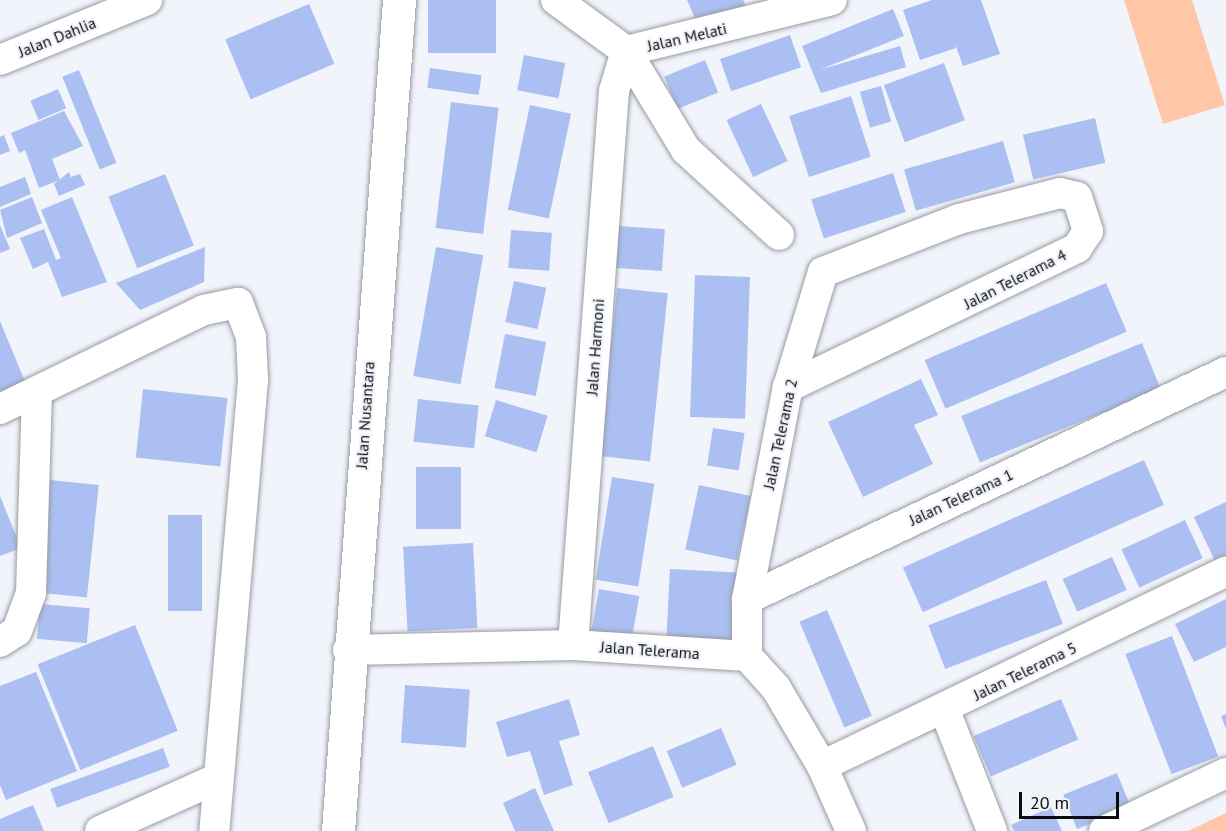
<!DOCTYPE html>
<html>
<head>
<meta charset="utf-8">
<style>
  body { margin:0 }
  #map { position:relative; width:1226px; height:831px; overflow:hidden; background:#f1f4fb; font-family:"PT Sans",sans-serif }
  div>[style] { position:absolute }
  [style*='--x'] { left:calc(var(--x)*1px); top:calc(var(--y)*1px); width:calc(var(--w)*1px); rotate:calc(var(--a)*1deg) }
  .green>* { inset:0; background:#ffc7a7 }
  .building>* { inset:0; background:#abbff2; transform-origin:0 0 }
  .roads { filter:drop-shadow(0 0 2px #999ba2) drop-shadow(0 0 2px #999ba2) }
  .street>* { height:30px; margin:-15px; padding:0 15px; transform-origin:15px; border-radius:15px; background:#fff }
  .secondary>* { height:33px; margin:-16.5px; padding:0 16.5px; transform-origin:16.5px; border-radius:16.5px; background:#fff }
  span { translate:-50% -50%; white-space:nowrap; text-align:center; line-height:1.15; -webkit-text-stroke:4.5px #f1f4fb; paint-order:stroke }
  .street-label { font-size:16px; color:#0c0d0f }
  .scale { position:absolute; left:1019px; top:792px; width:100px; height:27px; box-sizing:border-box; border:3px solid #0c0d0f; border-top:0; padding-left:8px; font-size:18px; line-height:21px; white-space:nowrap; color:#0c0d0f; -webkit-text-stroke:4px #f1f4fb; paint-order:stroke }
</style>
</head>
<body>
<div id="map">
  <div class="green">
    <div style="clip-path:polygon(1124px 0,1192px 0,1225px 105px,1163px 124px)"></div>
    <div style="clip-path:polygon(1226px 813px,1226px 831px,1188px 831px)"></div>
  </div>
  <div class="building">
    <div style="left:428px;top:0;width:68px;height:53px"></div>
    <div style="clip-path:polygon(687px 0,743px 0,749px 14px,702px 34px)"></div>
    <div style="clip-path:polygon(932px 0,981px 0,1000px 54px,963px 66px,954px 41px,956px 48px,920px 60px,903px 10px)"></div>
    <div style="left:309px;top:4px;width:65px;height:91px;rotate:67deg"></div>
    <div style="clip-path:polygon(893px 9px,904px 36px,819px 70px,900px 46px,906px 67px,821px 93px,802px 46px)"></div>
    <div style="left:790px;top:35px;width:34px;height:74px;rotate:71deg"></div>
    <div style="left:524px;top:55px;width:42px;height:36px;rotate:11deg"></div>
    <div style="left:705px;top:60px;width:35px;height:44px;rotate:68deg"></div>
    <div style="left:944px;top:63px;width:61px;height:64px;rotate:70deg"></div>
    <div style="left:430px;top:68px;width:52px;height:20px;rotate:8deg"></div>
    <div style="left:79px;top:70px;width:100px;height:18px;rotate:68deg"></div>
    <div style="left:881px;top:86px;width:37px;height:22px;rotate:74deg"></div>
    <div style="left:58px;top:89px;width:21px;height:30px;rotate:67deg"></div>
    <div style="left:851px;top:96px;width:64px;height:65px;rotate:72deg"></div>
    <div style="left:451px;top:102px;width:48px;height:127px;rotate:7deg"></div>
    <div style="left:761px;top:104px;width:63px;height:38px;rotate:65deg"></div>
    <div style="left:530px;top:105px;width:42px;height:107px;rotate:12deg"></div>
    <div style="clip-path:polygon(64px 111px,83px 146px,52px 159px,60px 180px,39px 188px,25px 150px,19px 153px,11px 133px)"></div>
    <div style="left:1095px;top:118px;width:46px;height:74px;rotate:77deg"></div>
    <div style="clip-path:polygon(4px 135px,10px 151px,0 155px,0 137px)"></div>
    <div style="left:1003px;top:141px;width:43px;height:103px;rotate:74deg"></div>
    <div style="clip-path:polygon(69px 172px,71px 177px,80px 174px,85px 185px,59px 196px,54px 184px)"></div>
    <div style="left:893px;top:173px;width:41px;height:86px;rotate:72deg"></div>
    <div style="left:165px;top:174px;width:77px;height:61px;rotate:68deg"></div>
    <div style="clip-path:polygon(25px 177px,31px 194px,0 207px,0 187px)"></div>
    <div style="clip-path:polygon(32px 197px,42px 223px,7px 238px,0 210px)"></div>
    <div style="clip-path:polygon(72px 197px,107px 282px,62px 297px,48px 262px,33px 269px,20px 238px,44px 229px,56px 260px,61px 258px,41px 210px)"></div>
    <div style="clip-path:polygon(0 225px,10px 249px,0 253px)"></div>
    <div style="left:619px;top:226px;width:46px;height:42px;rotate:4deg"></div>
    <div style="left:511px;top:230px;width:41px;height:38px;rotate:4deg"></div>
    <div style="clip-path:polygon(205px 247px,204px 282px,140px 310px,116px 283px)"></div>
    <div style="left:436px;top:247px;width:48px;height:131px;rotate:10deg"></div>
    <div style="left:695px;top:275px;width:55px;height:142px;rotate:2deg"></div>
    <div style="left:514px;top:281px;width:33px;height:42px;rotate:12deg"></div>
    <div style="left:1106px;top:283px;width:53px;height:197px;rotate:67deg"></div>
    <div style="left:617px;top:288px;width:51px;height:169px;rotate:6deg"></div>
    <div style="clip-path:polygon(0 321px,26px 384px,0 395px)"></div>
    <div style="left:505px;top:334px;width:42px;height:55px;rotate:11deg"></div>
    <div style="left:1142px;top:343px;width:50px;height:195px;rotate:68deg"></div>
    <div style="clip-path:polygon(921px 379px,938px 415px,914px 425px,933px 464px,863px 497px,828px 422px)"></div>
    <div style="left:143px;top:389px;width:85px;height:69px;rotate:6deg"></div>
    <div style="left:418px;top:399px;width:61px;height:43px;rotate:6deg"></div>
    <div style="left:496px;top:400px;width:54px;height:38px;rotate:17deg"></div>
    <div style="left:713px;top:428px;width:32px;height:38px;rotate:9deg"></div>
    <div style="left:1144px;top:460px;width:49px;height:264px;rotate:66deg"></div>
    <div style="left:461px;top:467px;width:62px;height:45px;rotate:90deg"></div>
    <div style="left:612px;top:477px;width:43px;height:104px;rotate:9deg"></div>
    <div style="left:50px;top:480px;width:49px;height:113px;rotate:6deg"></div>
    <div style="left:699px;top:485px;width:53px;height:66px;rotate:12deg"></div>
    <div style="clip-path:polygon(0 496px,21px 548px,0 556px)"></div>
    <div style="clip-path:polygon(1226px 502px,1226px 558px,1216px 563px,1194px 517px)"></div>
    <div style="left:168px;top:515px;width:34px;height:96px"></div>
    <div style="left:1185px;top:520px;width:42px;height:70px;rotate:65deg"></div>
    <div style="left:473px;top:543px;width:85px;height:70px;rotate:87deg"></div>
    <div style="left:1112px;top:557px;width:36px;height:54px;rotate:66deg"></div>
    <div style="left:670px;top:569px;width:72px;height:72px;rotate:3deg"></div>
    <div style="left:1046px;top:580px;width:47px;height:126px;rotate:69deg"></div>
    <div style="left:599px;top:589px;width:41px;height:43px;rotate:10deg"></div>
    <div style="clip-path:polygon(1226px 599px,1226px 647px,1194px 662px,1175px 624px)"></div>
    <div style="left:40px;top:604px;width:50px;height:35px;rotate:5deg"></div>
    <div style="left:827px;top:610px;width:115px;height:30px;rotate:67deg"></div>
    <div style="left:135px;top:625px;width:114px;height:105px;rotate:68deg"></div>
    <div style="left:1172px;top:636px;width:129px;height:50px;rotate:69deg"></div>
    <div style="clip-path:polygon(36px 672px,77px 771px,6px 800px,0 785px,0 686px)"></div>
    <div style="left:405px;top:685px;width:65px;height:58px;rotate:4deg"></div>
    <div style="clip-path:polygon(569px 699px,580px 735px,559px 741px,573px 785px,544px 795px,530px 751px,507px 757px,496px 722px)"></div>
    <div style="left:1061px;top:699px;width:44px;height:95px;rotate:67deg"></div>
    <div style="clip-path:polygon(1226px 714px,1226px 729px,1221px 716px)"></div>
    <div style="left:721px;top:728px;width:40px;height:59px;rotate:67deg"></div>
    <div style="left:653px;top:746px;width:55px;height:70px;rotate:68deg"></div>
    <div style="left:163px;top:748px;width:20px;height:120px;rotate:70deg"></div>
    <div style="left:1117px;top:773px;width:37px;height:58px;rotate:68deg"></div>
    <div style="clip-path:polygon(535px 788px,554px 831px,515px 831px,503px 803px)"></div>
    <div style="clip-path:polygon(33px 805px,44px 831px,0 831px,0 819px)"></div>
    <div style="clip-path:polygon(1051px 807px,1062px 831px,1014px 831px,1011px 825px)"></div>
  </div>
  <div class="roads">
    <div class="street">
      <div style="--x:556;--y:0;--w:87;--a:36.1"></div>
      <div style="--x:626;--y:51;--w:116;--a:58.8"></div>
      <div style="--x:686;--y:150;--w:126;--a:42.4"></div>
      <div style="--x:626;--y:51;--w:212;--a:-13.9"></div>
      <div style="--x:0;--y:60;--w:159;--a:-22.2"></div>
      <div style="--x:0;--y:409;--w:227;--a:-25.9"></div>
      <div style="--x:204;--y:310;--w:35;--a:-12"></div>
      <div style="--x:238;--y:303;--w:36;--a:69"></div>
      <div style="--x:251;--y:337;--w:43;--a:87.3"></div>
      <div style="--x:253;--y:380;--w:453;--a:94.9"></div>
      <div style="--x:747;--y:599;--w:216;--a:-79.1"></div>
      <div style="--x:788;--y:387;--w:120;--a:-73.1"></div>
      <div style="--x:823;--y:272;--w:146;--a:-21.3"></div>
      <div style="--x:959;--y:219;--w:104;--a:-14.4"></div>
      <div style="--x:1060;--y:193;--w:17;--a:13"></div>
      <div style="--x:1077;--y:197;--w:36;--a:72"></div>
      <div style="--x:1088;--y:231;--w:20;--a:123"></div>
      <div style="--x:1077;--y:248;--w:321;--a:154.3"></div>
      <div style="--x:0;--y:642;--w:20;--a:-33"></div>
      <div style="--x:17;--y:631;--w:40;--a:-69.8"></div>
      <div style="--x:31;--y:593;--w:199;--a:-88.3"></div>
      <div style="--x:573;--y:645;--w:556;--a:-85.77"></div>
      <div style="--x:614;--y:91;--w:42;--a:-73.3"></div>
      <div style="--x:348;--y:650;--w:225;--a:-1.3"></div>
      <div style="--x:573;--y:645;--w:174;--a:3.6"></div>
      <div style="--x:747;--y:656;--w:43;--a:47.8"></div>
      <div style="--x:776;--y:688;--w:91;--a:59.5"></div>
      <div style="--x:822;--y:766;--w:71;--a:66"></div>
      <div style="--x:747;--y:656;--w:57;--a:-90"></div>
      <div style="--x:747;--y:599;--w:530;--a:-25.36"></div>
      <div style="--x:945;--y:711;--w:129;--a:68.6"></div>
      <div style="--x:822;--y:766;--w:448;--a:-25.7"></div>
      <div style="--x:100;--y:831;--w:127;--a:-24.1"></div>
      <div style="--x:1104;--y:831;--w:135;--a:-25.4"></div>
    </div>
    <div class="secondary">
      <div style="--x:338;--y:831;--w:833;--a:-85.8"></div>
    </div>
  </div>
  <div class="street-label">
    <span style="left:57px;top:37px;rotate:-22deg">Jalan Dahlia</span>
    <span style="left:687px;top:37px;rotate:-13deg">Jalan Melati</span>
    <span style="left:1015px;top:279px;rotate:-27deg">Jalan Telerama 4</span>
    <span style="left:595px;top:347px;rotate:-86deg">Jalan Harmoni</span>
    <span style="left:365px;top:415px;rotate:-86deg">Jalan Nusantara</span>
    <span style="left:780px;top:434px;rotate:-78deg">Jalan Telerama 2</span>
    <span style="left:961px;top:497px;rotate:-25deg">Jalan Telerama 1</span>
    <span style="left:650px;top:650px;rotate:4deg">Jalan Telerama</span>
    <span style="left:1025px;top:671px;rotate:-26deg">Jalan Telerama 5</span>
  </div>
  <div class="scale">20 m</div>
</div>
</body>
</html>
